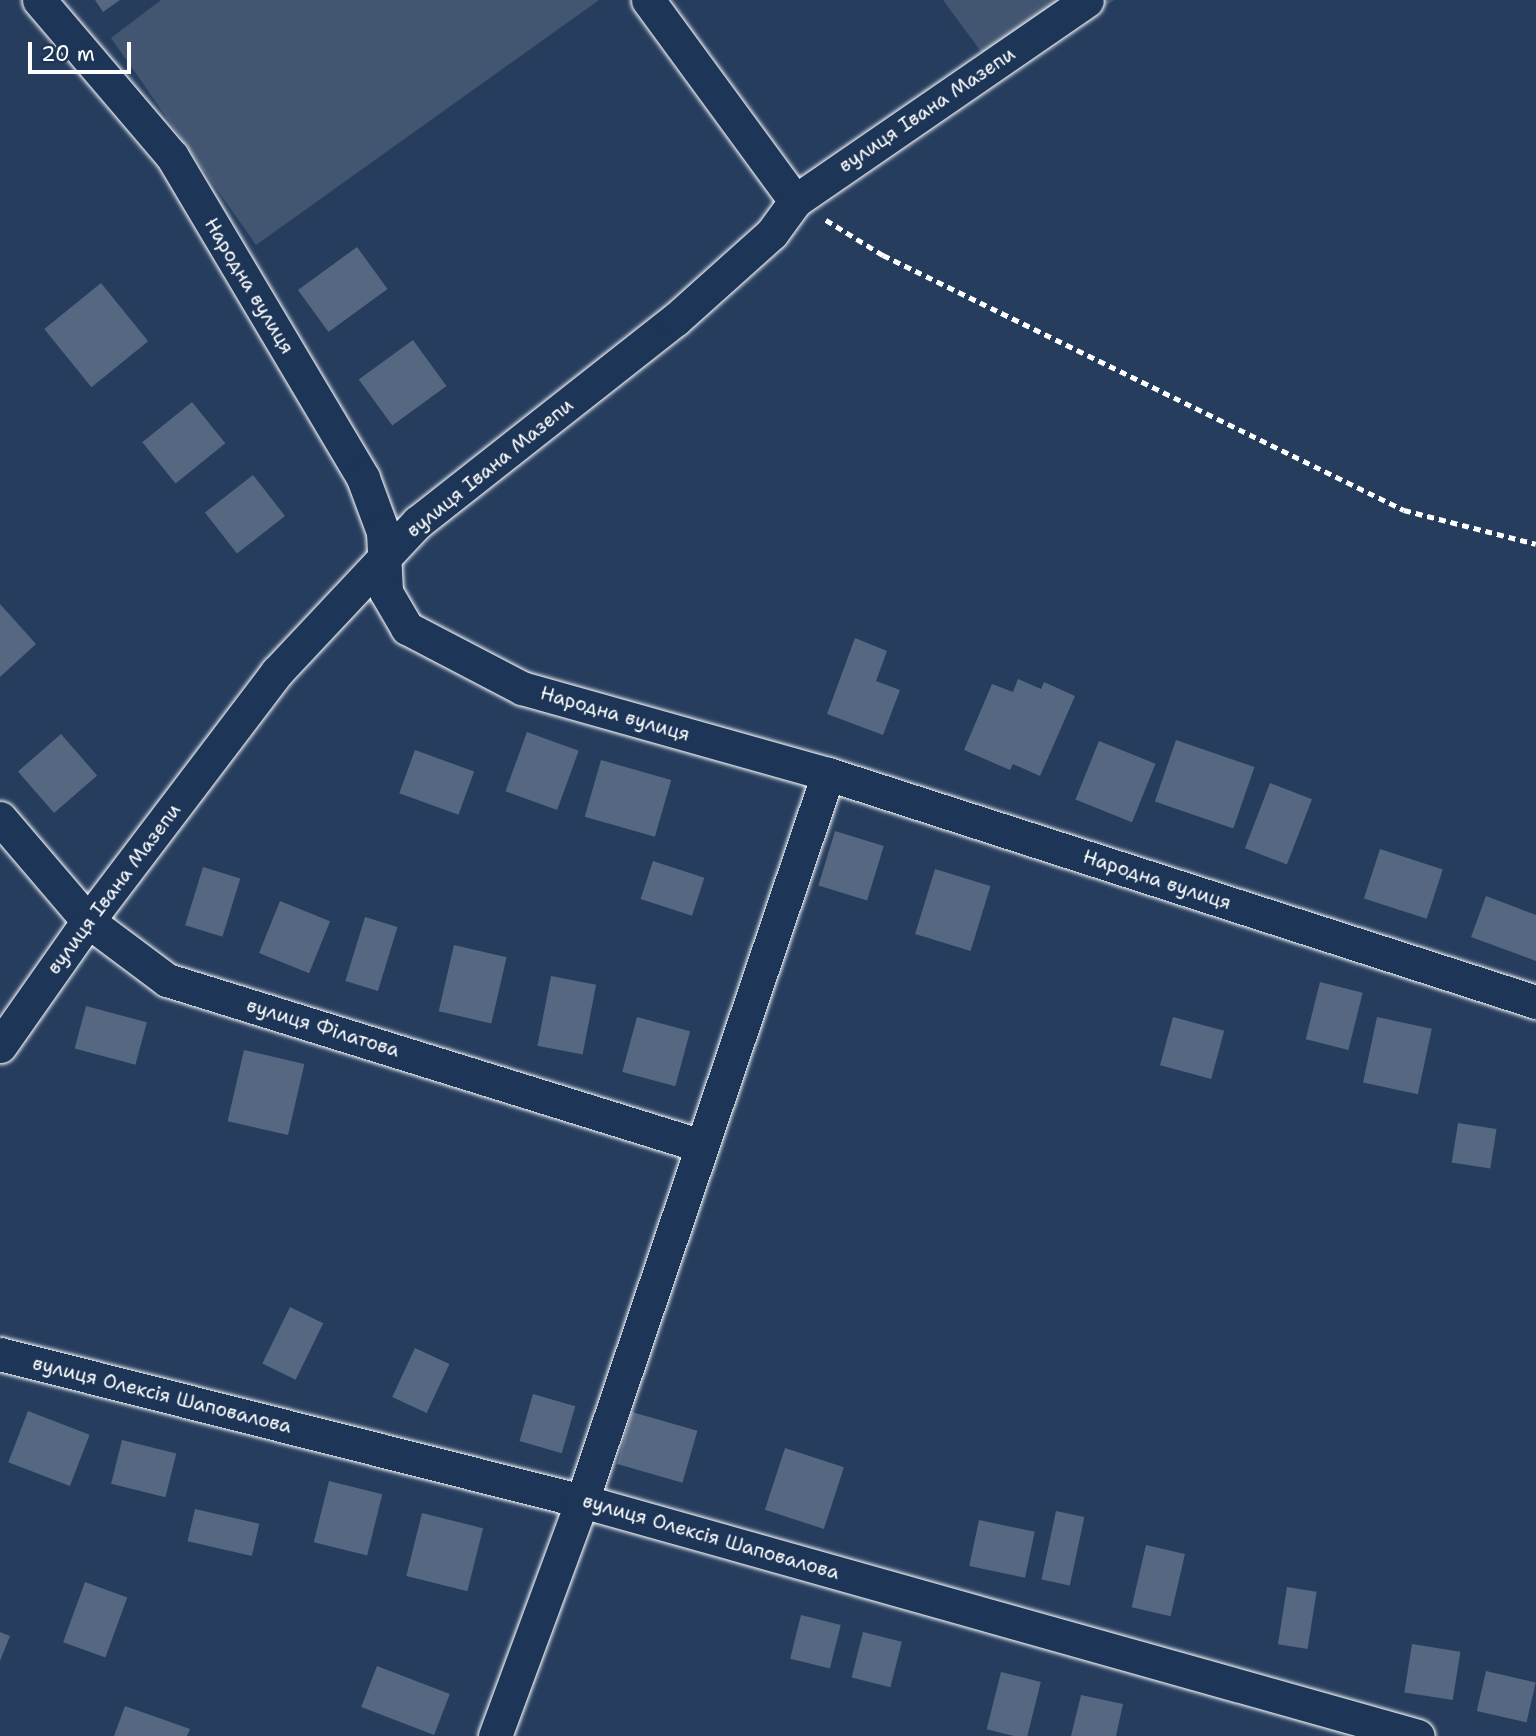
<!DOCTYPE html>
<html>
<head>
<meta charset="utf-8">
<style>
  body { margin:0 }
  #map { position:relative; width:1536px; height:1736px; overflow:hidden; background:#263d5e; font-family:"Shantell Sans",sans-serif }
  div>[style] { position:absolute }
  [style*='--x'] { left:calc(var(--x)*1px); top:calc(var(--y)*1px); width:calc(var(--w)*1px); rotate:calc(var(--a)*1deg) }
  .green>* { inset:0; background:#425672 }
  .building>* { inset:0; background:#556781; transform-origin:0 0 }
  .path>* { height:4.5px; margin-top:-2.25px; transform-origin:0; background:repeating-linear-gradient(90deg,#fff 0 7px,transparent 0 12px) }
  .roads { filter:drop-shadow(0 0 2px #fff) drop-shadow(0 0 2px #fff) }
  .street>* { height:33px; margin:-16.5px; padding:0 16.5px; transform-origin:16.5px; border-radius:16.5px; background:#1d3557 }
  span { translate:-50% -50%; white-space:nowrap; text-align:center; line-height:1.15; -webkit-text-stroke:5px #1d3557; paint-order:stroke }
  .street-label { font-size:19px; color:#fff }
  .scale { position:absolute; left:28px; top:42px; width:103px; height:32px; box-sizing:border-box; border:4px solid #fff; border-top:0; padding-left:9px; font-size:21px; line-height:24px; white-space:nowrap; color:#fff; -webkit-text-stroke:5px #1d3557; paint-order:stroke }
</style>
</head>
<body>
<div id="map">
  <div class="green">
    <div style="clip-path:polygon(161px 0,599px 0,256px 245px,111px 38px)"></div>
    <div style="clip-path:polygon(943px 0,1114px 0,1002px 80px)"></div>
  </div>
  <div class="building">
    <div style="clip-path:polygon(95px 0,120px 0,103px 12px)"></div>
    <div style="left:357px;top:247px;width:52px;height:73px;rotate:54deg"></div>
    <div style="left:101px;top:283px;width:75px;height:73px;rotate:51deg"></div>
    <div style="left:413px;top:340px;width:57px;height:67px;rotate:54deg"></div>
    <div style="left:192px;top:402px;width:53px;height:64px;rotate:51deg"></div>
    <div style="left:253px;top:475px;width:52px;height:61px;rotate:52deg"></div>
    <div style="clip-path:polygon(0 604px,36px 644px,0 677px)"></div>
    <div style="clip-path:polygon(855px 638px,887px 651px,876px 681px,900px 690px,883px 735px,827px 714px)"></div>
    <div style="clip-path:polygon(1018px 679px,1041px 689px,1044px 682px,1075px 696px,1040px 776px,1013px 764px,1010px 770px,964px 750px,992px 684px,1013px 692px)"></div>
    <div style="left:527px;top:732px;width:55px;height:63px;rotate:20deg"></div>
    <div style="left:61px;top:734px;width:55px;height:57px;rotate:49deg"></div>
    <div style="left:1176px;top:740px;width:83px;height:65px;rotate:19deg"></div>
    <div style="left:1099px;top:741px;width:61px;height:63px;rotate:22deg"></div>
    <div style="left:415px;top:750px;width:63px;height:46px;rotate:20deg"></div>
    <div style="left:601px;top:760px;width:73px;height:59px;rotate:16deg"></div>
    <div style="left:1270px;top:783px;width:45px;height:70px;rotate:21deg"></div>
    <div style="left:835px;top:831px;width:51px;height:57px;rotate:17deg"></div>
    <div style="left:1380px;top:849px;width:66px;height:52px;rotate:18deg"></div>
    <div style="left:653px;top:861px;width:54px;height:40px;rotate:18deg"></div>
    <div style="left:203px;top:867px;width:39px;height:61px;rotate:17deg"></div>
    <div style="left:935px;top:869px;width:58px;height:68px;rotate:17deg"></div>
    <div style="clip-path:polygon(1486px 896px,1536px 915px,1536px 961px,1471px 937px)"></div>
    <div style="left:280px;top:901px;width:54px;height:56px;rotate:22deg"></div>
    <div style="left:365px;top:917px;width:34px;height:67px;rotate:17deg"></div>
    <div style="left:454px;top:945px;width:54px;height:68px;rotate:13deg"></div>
    <div style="left:551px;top:976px;width:46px;height:71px;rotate:11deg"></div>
    <div style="left:1320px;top:982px;width:44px;height:59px;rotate:14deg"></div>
    <div style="left:86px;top:1006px;width:63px;height:44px;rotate:15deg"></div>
    <div style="left:637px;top:1017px;width:55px;height:57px;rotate:15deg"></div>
    <div style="left:1173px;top:1017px;width:53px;height:50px;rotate:15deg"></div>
    <div style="left:1377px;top:1017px;width:56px;height:67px;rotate:12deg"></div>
    <div style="left:244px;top:1050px;width:62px;height:73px;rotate:13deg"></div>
    <div style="left:1458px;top:1123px;width:39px;height:40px;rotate:9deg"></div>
    <div style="left:290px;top:1307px;width:37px;height:63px;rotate:26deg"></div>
    <div style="left:415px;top:1348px;width:38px;height:54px;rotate:25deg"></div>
    <div style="left:533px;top:1394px;width:44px;height:49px;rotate:16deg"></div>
    <div style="left:28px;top:1411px;width:66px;height:55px;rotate:21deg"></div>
    <div style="left:632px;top:1412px;width:68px;height:54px;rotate:16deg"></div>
    <div style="left:122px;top:1440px;width:56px;height:45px;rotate:14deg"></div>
    <div style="left:785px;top:1448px;width:62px;height:65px;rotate:18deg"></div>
    <div style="left:329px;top:1481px;width:55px;height:63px;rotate:14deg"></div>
    <div style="left:195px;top:1509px;width:66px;height:33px;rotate:13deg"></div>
    <div style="left:1056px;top:1511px;width:29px;height:70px;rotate:12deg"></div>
    <div style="left:422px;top:1513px;width:63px;height:65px;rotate:14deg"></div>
    <div style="left:979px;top:1520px;width:57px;height:47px;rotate:12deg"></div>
    <div style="left:1146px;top:1545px;width:40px;height:64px;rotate:13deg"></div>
    <div style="left:85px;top:1582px;width:45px;height:64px;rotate:20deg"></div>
    <div style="left:1287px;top:1587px;width:30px;height:58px;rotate:9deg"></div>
    <div style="left:801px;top:1615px;width:41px;height:45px;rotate:14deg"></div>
    <div style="clip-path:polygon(0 1632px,10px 1636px,0 1661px)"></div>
    <div style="left:863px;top:1632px;width:40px;height:47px;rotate:14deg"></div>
    <div style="left:1412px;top:1644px;width:49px;height:49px;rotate:9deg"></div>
    <div style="left:377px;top:1666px;width:78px;height:44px;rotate:21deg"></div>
    <div style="left:1486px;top:1671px;width:51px;height:41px;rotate:13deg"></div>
    <div style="left:1001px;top:1672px;width:41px;height:59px;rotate:14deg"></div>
    <div style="clip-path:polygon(1081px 1695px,1123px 1704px,1116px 1736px,1071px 1736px)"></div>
    <div style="clip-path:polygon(125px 1706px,190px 1729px,187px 1736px,114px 1736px)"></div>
  </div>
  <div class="path">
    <div style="--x:826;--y:220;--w:67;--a:31.6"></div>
    <div style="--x:883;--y:255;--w:580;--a:26.08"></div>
    <div style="--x:1404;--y:510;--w:136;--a:14.4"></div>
  </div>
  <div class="roads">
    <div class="street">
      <div style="--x:39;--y:0;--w:205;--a:49.6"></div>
      <div style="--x:172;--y:156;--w:374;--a:59.3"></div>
      <div style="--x:363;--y:478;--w:58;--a:69.7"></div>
      <div style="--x:383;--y:532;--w:60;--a:87.1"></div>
      <div style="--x:386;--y:592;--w:42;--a:59.7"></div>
      <div style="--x:407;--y:628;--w:130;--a:27.6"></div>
      <div style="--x:522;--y:688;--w:318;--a:15.7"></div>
      <div style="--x:828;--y:774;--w:744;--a:17.85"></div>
      <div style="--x:648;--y:0;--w:249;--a:53.8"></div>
      <div style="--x:0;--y:818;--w:135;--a:49.5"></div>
      <div style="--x:88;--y:921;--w:99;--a:36.8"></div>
      <div style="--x:167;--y:980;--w:560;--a:17.24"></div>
      <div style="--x:0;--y:1046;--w:153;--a:-54.9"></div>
      <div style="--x:88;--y:921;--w:313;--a:-52.8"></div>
      <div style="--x:277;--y:672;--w:206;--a:-46.8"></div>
      <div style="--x:418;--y:522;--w:327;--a:-38.2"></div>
      <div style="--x:675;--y:320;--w:130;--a:-41.9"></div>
      <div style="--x:772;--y:233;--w:39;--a:-54"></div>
      <div style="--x:795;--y:201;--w:354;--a:-34.5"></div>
      <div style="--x:0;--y:1354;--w:600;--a:14.18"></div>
      <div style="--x:582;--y:1501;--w:868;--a:15.7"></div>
      <div style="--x:495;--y:1736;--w:251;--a:-69.7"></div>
      <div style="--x:582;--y:1501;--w:767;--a:-71.31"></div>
    </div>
  </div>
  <div class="street-label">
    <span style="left:927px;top:110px;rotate:-34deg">вулиця Івана Мазепи</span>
    <span style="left:249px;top:286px;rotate:59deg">Народна вулиця</span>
    <span style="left:490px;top:468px;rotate:-39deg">вулиця Івана Мазепи</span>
    <span style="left:615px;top:714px;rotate:16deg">Народна вулиця</span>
    <span style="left:1157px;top:880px;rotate:18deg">Народна вулиця</span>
    <span style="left:114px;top:889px;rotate:-53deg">вулиця Івана Мазепи</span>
    <span style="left:323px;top:1028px;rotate:17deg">вулиця Філатова</span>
    <span style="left:162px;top:1395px;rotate:14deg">вулиця Олексія Шаповалова</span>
    <span style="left:711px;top:1537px;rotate:16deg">вулиця Олексія Шаповалова</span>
  </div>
  <div class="scale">20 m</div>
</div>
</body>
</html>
